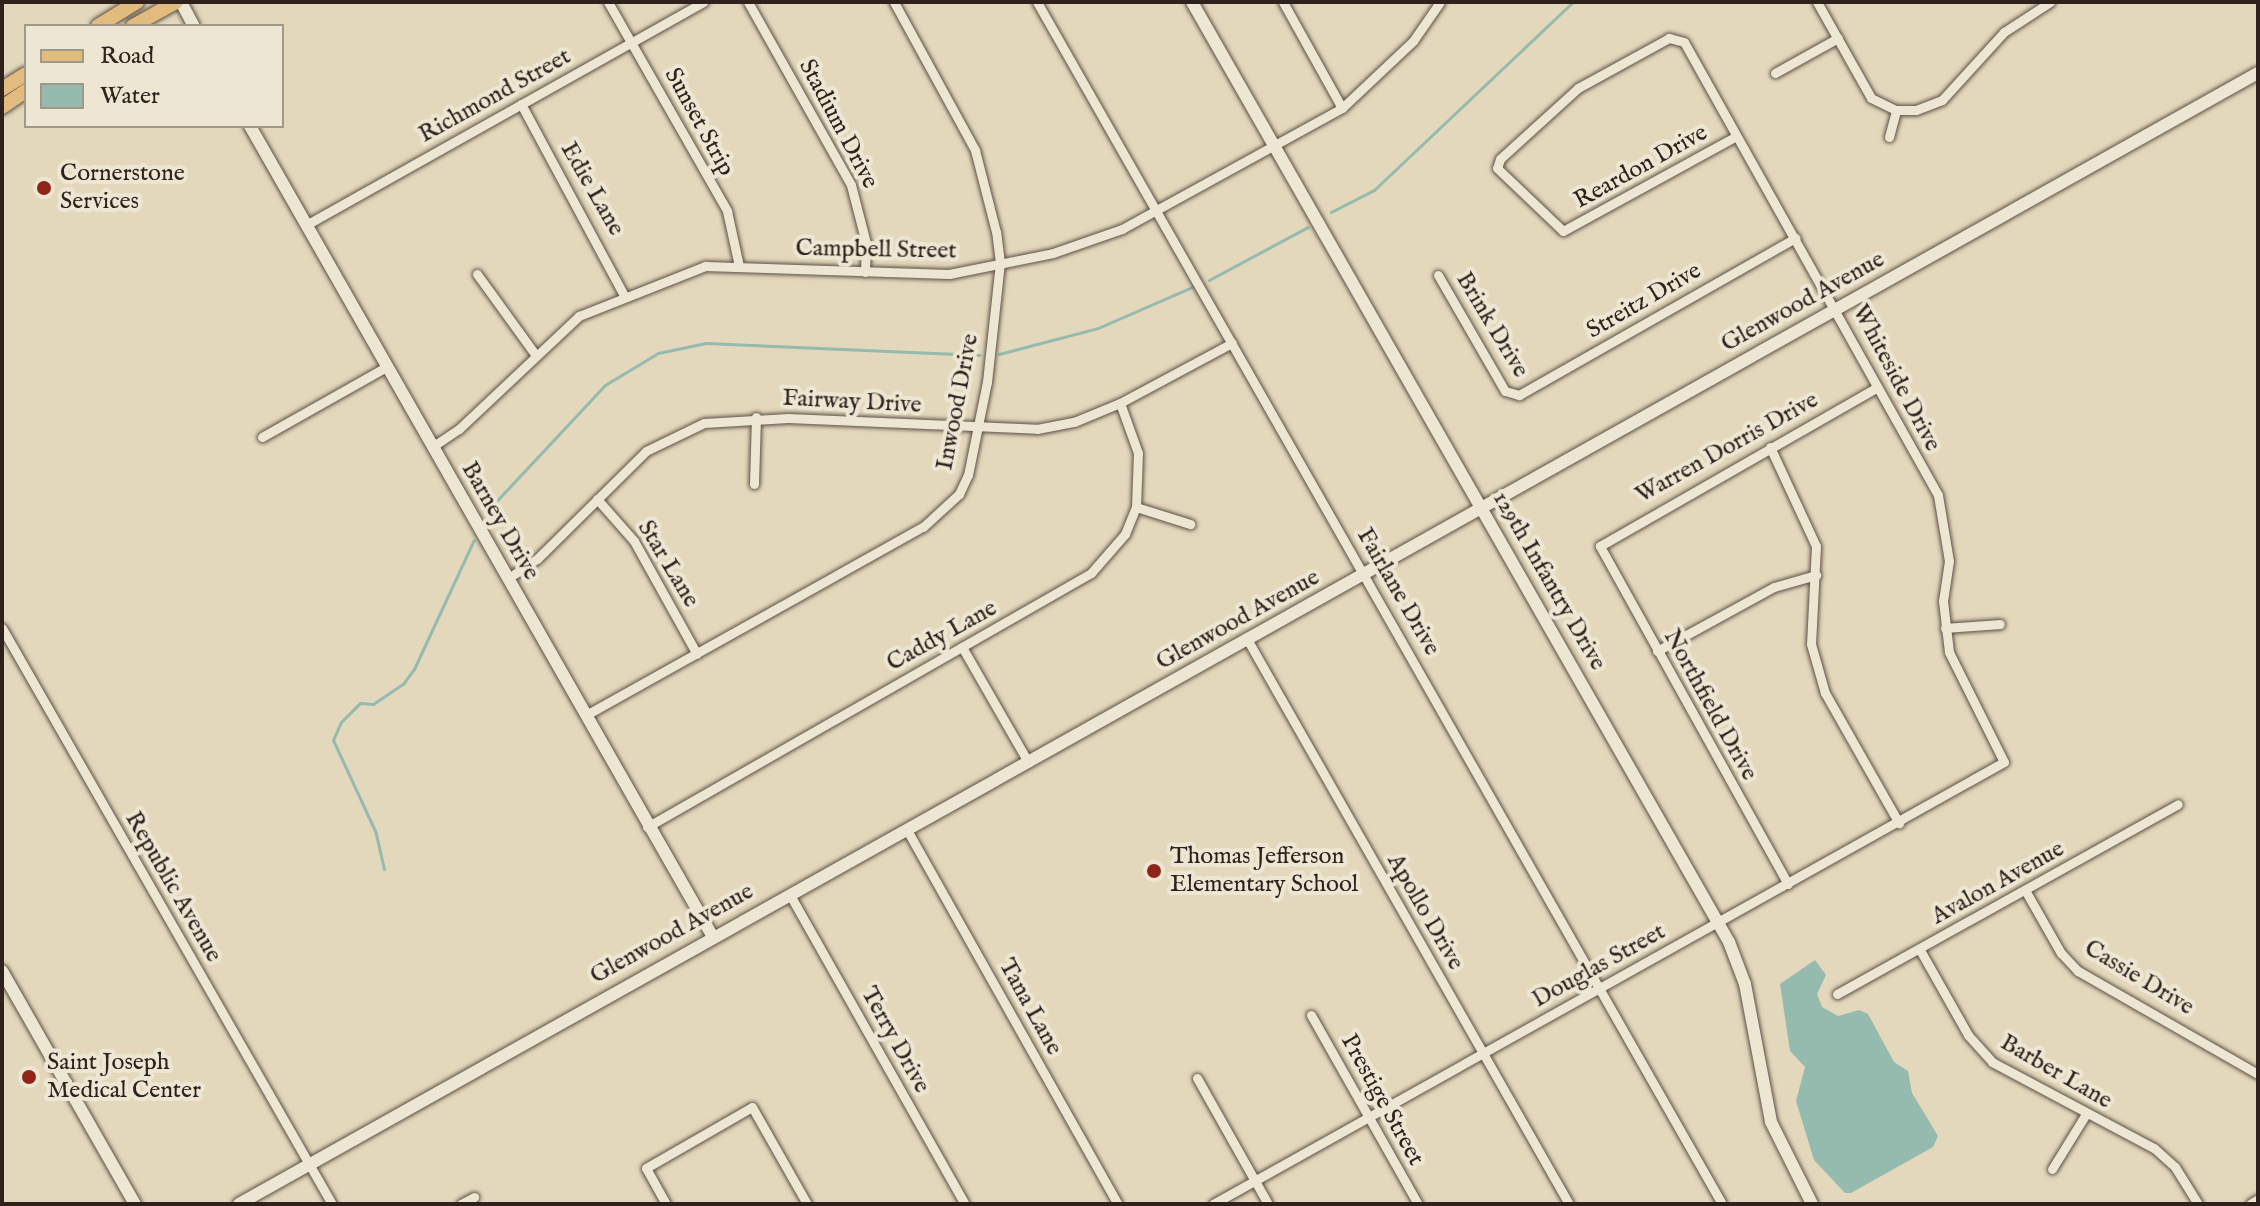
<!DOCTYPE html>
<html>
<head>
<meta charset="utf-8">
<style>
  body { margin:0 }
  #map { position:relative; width:2260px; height:1206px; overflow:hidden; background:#e3d8bc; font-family:"IM FELL English",serif }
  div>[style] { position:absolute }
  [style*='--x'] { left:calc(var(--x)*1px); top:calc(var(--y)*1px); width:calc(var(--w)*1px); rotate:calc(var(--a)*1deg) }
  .water>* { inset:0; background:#95baae }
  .stream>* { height:3px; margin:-1.5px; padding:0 1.5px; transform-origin:1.5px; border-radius:1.5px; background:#95baae }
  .roads { filter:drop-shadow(0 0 2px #5c5045) drop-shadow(0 0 2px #5c5045) }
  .street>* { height:9px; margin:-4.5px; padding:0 4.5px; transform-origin:4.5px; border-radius:4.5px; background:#ede6d3 }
  .secondary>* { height:12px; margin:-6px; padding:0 6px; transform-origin:6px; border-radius:6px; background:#ede6d3 }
  .primary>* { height:14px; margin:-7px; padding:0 7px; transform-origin:7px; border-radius:7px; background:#e2bc7e }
  .dots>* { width:22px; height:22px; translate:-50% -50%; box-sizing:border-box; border:4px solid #ede6d3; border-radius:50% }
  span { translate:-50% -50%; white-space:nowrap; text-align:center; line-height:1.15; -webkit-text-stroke:8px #ede6d3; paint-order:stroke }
  .street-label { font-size:24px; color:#2f221d }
  .poi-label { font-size:24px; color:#2f221d }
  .left { translate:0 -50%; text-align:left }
  .frame { position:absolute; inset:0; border:4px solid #2f221d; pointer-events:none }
  .legend { position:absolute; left:24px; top:24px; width:260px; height:104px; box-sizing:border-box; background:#ede6d3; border:2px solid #a1988a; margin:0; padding:10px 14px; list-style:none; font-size:24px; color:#2f221d }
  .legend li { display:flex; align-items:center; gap:16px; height:40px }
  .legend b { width:40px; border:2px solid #a1988a }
</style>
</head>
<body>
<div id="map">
  <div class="water">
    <div style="clip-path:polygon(1815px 960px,1826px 975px,1817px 994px,1822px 1007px,1838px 1016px,1859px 1010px,1868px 1014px,1894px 1062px,1908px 1071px,1912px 1093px,1938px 1136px,1933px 1147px,1851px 1193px,1845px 1193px,1814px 1160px,1796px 1101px,1805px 1067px,1790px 1051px,1780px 984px)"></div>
  </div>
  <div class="stream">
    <div style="--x:1331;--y:212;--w:48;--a:-27.1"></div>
    <div style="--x:1374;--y:190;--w:274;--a:-43.4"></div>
    <div style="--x:1209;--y:280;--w:112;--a:-28.2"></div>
    <div style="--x:999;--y:354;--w:102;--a:-14.7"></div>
    <div style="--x:1098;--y:328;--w:103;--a:-23.6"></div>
    <div style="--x:490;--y:508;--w:168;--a:-46.9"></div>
    <div style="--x:605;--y:385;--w:62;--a:-31.1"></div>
    <div style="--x:658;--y:353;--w:49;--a:-11.8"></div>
    <div style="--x:706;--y:343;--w:274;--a:2.5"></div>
    <div style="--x:384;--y:869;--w:37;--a:-103"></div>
    <div style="--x:376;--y:833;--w:102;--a:-114.8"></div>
    <div style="--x:333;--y:740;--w:20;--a:-66"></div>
    <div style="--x:341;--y:722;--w:27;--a:-45"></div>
    <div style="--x:360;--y:703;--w:13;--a:4"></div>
    <div style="--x:373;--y:704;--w:36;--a:-34"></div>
    <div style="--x:403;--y:684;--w:19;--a:-54"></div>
    <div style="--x:414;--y:669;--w:142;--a:-65.1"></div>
  </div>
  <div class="roads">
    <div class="street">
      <div style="--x:608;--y:2;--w:241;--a:60.3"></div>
      <div style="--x:727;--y:211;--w:56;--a:77.7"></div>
      <div style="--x:748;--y:2;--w:210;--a:60.6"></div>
      <div style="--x:851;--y:185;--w:60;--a:75.5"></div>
      <div style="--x:866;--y:243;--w:29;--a:92"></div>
      <div style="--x:1037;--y:2;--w:1383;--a:60.32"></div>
      <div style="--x:1283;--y:2;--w:121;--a:60.9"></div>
      <div style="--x:1817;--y:2;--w:110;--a:60.6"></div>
      <div style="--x:1871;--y:98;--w:28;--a:26"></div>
      <div style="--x:1896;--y:110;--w:20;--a:0"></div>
      <div style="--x:1916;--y:110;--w:28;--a:-21"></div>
      <div style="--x:1942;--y:100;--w:92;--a:-47.6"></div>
      <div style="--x:2004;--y:32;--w:55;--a:-33.1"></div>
      <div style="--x:1775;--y:73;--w:72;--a:-29.1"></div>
      <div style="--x:521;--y:104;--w:219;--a:61.7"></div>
      <div style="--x:1889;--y:137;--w:28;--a:-75"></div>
      <div style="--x:306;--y:225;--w:456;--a:-29.3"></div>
      <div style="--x:477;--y:274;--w:99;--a:54.1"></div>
      <div style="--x:1438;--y:275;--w:134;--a:60"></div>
      <div style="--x:1505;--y:391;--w:15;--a:16"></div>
      <div style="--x:1519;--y:395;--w:318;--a:-29.6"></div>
      <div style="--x:262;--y:437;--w:142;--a:-29.4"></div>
      <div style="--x:432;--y:447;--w:32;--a:-34"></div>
      <div style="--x:459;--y:429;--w:165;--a:-43.3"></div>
      <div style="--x:579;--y:316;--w:136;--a:-21.6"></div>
      <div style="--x:705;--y:266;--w:244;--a:1.9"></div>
      <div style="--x:949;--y:274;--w:106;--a:-11.4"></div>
      <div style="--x:1053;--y:253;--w:73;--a:-19.2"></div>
      <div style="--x:1122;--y:229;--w:251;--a:-28.8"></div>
      <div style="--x:1342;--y:108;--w:98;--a:-43.3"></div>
      <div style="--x:1413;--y:41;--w:47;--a:-55.3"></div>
      <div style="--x:1770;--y:447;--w:109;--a:65.1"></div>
      <div style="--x:1816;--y:546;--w:98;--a:92.9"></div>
      <div style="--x:1811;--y:644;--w:51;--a:74.1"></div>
      <div style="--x:1825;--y:693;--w:150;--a:60.4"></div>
      <div style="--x:754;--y:484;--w:67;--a:-88.3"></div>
      <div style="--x:597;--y:499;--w:56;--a:48.6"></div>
      <div style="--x:634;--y:541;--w:129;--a:60.9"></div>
      <div style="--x:1136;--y:507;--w:57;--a:17.5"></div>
      <div style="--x:507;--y:579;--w:36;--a:-34"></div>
      <div style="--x:537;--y:559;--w:153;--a:-44.7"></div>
      <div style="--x:646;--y:451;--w:64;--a:-25.8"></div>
      <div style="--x:704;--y:423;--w:84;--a:-3.4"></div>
      <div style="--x:788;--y:418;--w:249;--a:2.5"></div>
      <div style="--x:1037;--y:429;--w:38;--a:-11"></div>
      <div style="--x:1074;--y:422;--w:50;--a:-22.4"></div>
      <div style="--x:1120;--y:403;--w:127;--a:-28.2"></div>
      <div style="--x:2;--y:628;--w:664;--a:60.19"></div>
      <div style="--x:1945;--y:628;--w:55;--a:-4.2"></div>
      <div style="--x:1247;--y:639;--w:650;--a:60.32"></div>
      <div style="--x:962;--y:647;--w:133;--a:60.1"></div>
      <div style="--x:1657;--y:651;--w:133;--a:-28.7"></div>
      <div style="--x:1774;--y:587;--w:44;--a:-15.9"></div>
      <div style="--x:586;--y:715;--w:386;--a:-29.2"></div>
      <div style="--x:923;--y:527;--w:49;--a:-42.5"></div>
      <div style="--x:959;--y:494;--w:21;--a:-65"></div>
      <div style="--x:968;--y:475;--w:95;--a:-78.5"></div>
      <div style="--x:987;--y:382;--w:120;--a:-83.8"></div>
      <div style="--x:1000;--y:263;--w:31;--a:-97"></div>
      <div style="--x:996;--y:232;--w:85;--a:-104.4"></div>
      <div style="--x:975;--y:150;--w:169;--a:-118.7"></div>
      <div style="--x:647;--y:827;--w:512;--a:-29.77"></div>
      <div style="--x:1091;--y:573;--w:52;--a:-48.9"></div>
      <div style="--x:1125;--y:534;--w:29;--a:-68"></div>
      <div style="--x:1136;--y:507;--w:54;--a:-87.9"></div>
      <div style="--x:1138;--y:453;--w:53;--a:-109.8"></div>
      <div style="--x:907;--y:830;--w:429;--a:60.6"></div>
      <div style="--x:1788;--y:884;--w:387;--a:-119.1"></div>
      <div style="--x:1600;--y:546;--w:318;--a:-29.8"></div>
      <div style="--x:2025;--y:890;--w:73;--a:60.3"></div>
      <div style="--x:2061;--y:953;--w:25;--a:47"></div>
      <div style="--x:2078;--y:971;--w:207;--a:29.8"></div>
      <div style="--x:790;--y:895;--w:355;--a:60.5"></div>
      <div style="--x:1920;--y:950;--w:98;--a:60.5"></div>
      <div style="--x:1968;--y:1035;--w:36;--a:48"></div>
      <div style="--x:1992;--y:1062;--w:183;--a:28"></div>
      <div style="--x:2154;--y:1148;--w:28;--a:42"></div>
      <div style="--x:2175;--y:1167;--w:44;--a:58.1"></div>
      <div style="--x:1837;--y:994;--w:390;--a:-29.1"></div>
      <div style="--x:1311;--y:1015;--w:217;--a:60.5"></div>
      <div style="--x:1197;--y:1078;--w:145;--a:60.6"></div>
      <div style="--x:2052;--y:1169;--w:65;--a:-58.3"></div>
      <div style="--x:461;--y:1204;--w:15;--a:-28"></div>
      <div style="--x:666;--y:1204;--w:41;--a:-119.1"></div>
      <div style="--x:646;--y:1168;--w:122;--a:-29.9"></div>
      <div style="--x:752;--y:1107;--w:112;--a:60.4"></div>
      <div style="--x:1213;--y:1204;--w:906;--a:-29.2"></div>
      <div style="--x:2004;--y:762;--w:123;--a:-116.6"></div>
      <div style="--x:1949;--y:652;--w:51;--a:-96.7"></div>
      <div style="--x:1943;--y:601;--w:40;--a:-81.5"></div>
      <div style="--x:1949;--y:561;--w:67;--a:-99.5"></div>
      <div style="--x:1938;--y:495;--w:519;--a:-119.28"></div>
      <div style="--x:1684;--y:42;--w:16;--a:-165"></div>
      <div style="--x:1669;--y:38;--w:104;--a:151.2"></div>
      <div style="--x:1578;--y:88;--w:105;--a:137.7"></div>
      <div style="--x:1500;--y:159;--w:9;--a:108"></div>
      <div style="--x:1497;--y:168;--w:91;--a:43.7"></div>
      <div style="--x:1563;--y:231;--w:196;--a:-28.7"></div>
      <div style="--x:2250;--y:1204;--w:9;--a:-32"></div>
    </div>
    <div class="secondary">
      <div style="--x:181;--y:2;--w:27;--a:62"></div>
      <div style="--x:1192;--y:2;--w:1083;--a:60.26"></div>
      <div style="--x:1729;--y:942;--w:45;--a:69.1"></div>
      <div style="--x:1745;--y:984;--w:140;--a:79.3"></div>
      <div style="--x:1771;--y:1122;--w:92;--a:63.4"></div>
      <div style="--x:250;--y:126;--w:934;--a:60.28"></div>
      <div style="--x:2;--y:971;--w:268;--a:60.3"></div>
      <div style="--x:239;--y:1204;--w:2314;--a:-29.26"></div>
    </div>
    <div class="primary">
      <div style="--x:98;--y:26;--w:46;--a:-31.6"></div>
      <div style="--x:133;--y:26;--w:49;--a:-29.2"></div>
      <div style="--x:2;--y:89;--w:28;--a:-32"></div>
      <div style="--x:2;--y:107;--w:29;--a:-34"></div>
    </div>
  </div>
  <div class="dots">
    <div style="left:44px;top:188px;background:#8f2418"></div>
    <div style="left:1154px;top:871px;background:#8f2418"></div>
    <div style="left:29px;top:1077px;background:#8f2418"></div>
  </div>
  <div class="street-label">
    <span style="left:495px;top:96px;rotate:-29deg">Richmond Street</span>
    <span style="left:699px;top:122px;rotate:61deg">Sunset Strip</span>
    <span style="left:838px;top:124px;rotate:62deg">Stadium Drive</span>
    <span style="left:1641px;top:167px;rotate:-29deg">Reardon Drive</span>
    <span style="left:592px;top:189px;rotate:60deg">Edie Lane</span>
    <span style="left:876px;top:250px;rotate:1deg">Campbell Street</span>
    <span style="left:1644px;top:301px;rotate:-30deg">Streitz Drive</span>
    <span style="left:1803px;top:302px;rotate:-29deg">Glenwood Avenue</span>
    <span style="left:1492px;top:325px;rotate:59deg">Brink Drive</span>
    <span style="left:1896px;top:378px;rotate:62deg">Whiteside Drive</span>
    <span style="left:852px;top:402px;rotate:3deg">Fairway Drive</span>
    <span style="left:958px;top:402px;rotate:-79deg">Inwood Drive</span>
    <span style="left:1727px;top:448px;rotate:-29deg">Warren Dorris Drive</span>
    <span style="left:500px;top:521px;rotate:60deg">Barney Drive</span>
    <span style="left:668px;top:564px;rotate:59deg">Star Lane</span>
    <span style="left:1549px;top:581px;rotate:60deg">129th Infantry Drive</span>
    <span style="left:1398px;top:592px;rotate:60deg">Fairlane Drive</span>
    <span style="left:1238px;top:620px;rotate:-29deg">Glenwood Avenue</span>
    <span style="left:942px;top:636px;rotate:-29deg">Caddy Lane</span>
    <span style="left:1710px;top:705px;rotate:61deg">Northfield Drive</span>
    <span style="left:1998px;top:883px;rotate:-29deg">Avalon Avenue</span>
    <span style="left:173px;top:887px;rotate:60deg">Republic Avenue</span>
    <span style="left:1425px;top:912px;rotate:60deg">Apollo Drive</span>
    <span style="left:672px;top:934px;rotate:-29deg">Glenwood Avenue</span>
    <span style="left:1599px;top:966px;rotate:-29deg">Douglas Street</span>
    <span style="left:2139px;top:978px;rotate:31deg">Cassie Drive</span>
    <span style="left:1030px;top:1007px;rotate:61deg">Tana Lane</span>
    <span style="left:895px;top:1040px;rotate:61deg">Terry Drive</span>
    <span style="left:2056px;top:1072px;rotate:30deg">Barber Lane</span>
    <span style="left:1382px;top:1100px;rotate:61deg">Prestige Street</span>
  </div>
  <div class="poi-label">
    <span class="left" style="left:60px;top:188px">Cornerstone<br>Services</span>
    <span class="left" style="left:1170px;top:871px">Thomas Jefferson<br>Elementary School</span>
    <span class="left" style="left:47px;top:1077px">Saint Joseph<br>Medical Center</span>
  </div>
  <div class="frame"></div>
  <ul class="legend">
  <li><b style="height:10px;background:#e2bc7e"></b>Road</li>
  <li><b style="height:22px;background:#95baae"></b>Water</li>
  </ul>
</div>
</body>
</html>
